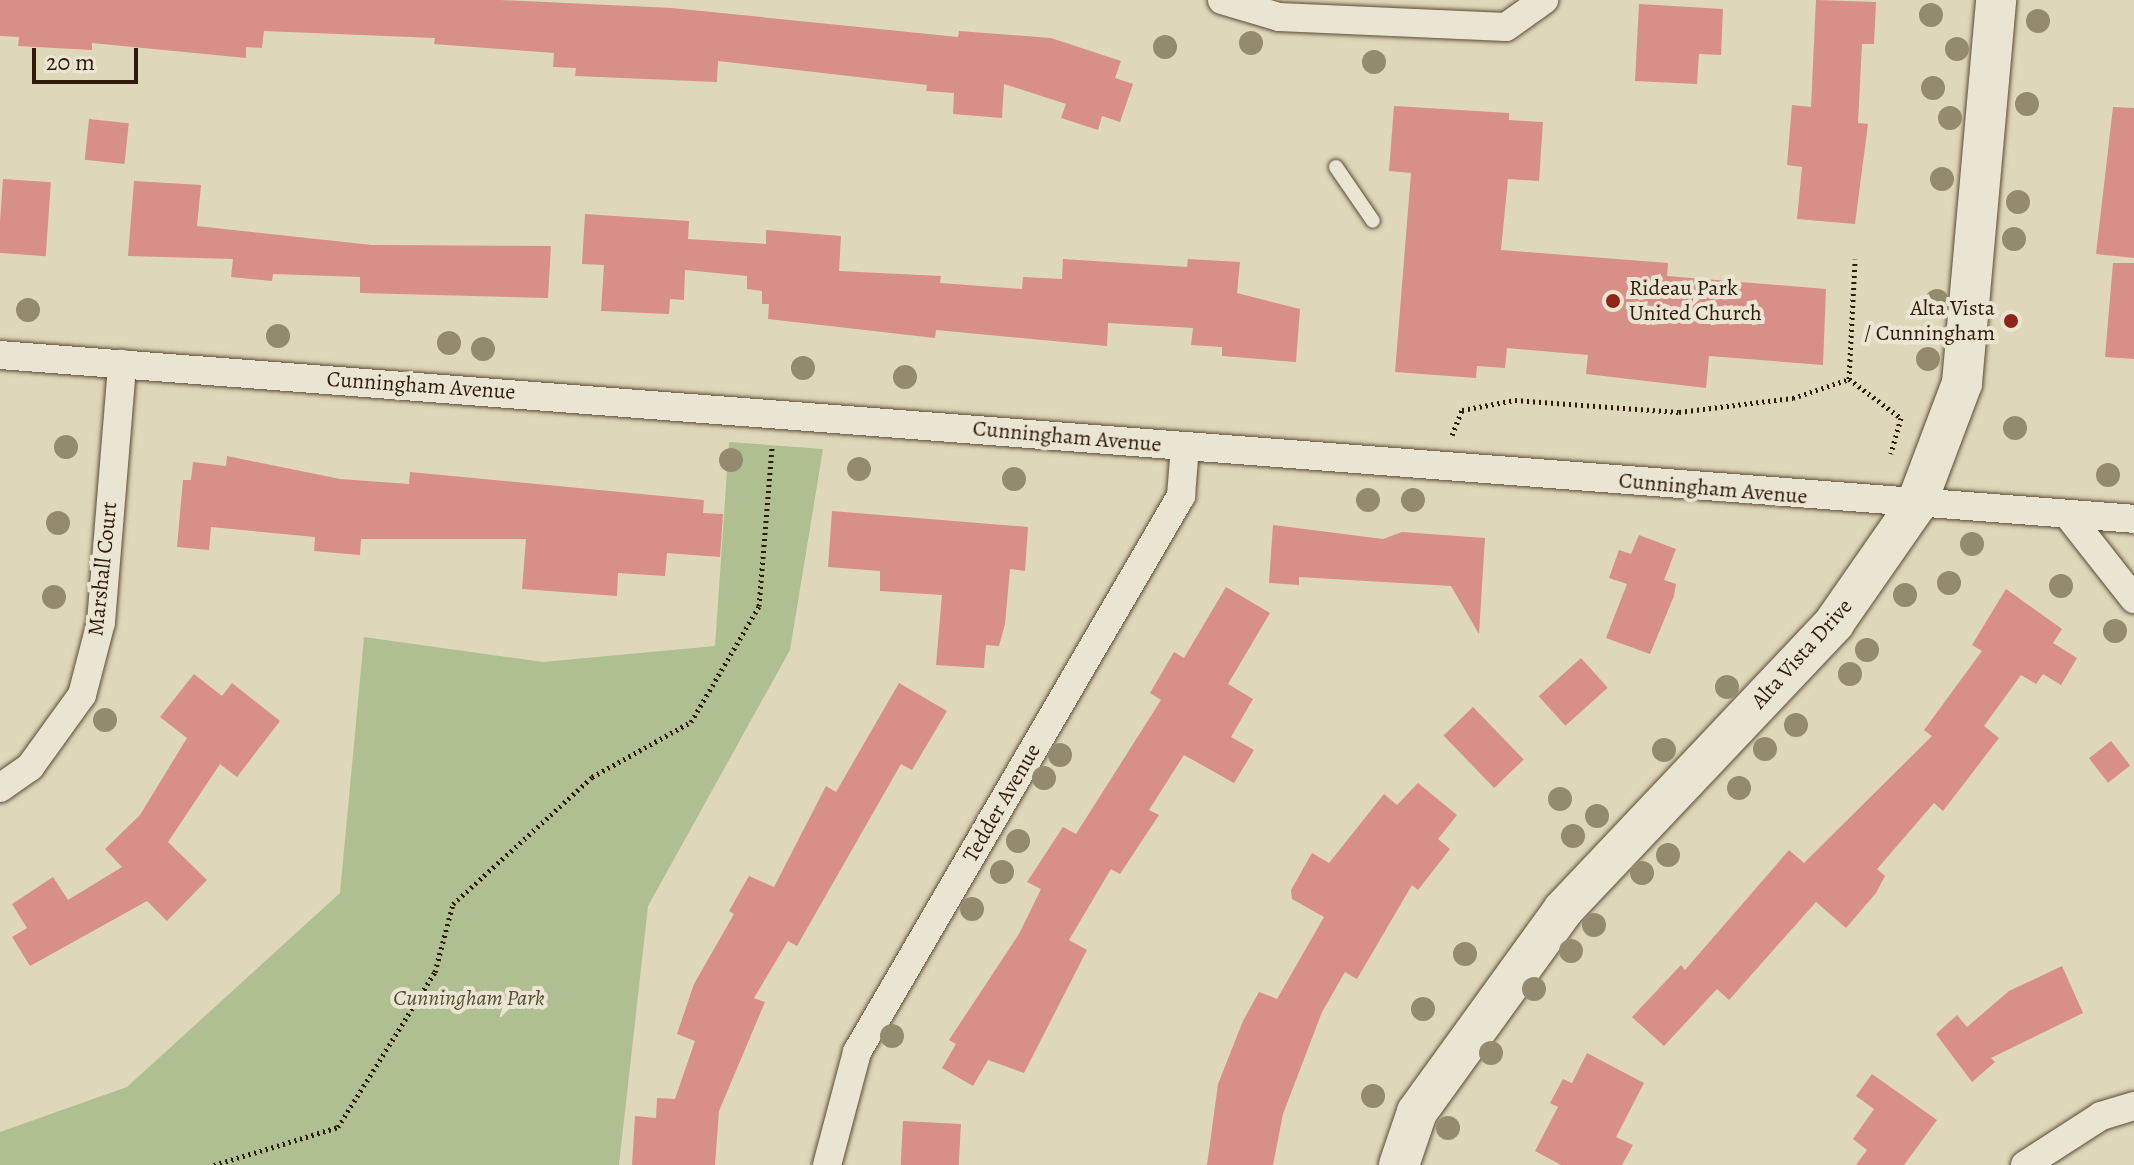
<!DOCTYPE html>
<html>
<head>
<meta charset="utf-8">
<style>
  body { margin:0 }
  #map { position:relative; width:2134px; height:1165px; overflow:hidden; background:#dfd7ba; font-family:Alegreya,serif }
  div>[style] { position:absolute }
  [style*='--x'] { left:calc(var(--x)*1px); top:calc(var(--y)*1px); width:calc(var(--w)*1px); rotate:calc(var(--a)*1deg) }
  .green>* { inset:0; background:#b0bf91 }
  .building>* { inset:0; background:#d88f88; transform-origin:0 0 }
  .path>* { height:5px; margin-top:-2.5px; transform-origin:0; background:repeating-linear-gradient(90deg,#2f1c08 0 2px,transparent 0 6px) }
  .roads { filter:drop-shadow(0 0 2px #5b4b34) drop-shadow(0 0 2px #5b4b34) }
  .lane>* { height:14px; margin:-7px; padding:0 7px; transform-origin:7px; border-radius:7px; background:#eae5d2 }
  .street>* { height:28px; margin:-14px; padding:0 14px; transform-origin:14px; border-radius:14px; background:#eae5d2 }
  .secondary>* { height:40px; margin:-20px; padding:0 20px; transform-origin:20px; border-radius:20px; background:#eae5d2 }
  .trees>* { width:24px; height:24px; margin:-12px; border-radius:50%; background:#948b6f }
  .dots>* { width:22px; height:22px; translate:-50% -50%; box-sizing:border-box; border:4px solid #eae5d2; border-radius:50% }
  span { translate:-50% -50%; white-space:nowrap; text-align:center; line-height:1.15; -webkit-text-stroke:8px #eae5d2; paint-order:stroke }
  .poi-label { font-size:22px; color:#2f1c08 }
  .left { translate:0 -50%; text-align:left }
  .right { translate:-100% -50%; text-align:right }
  .street-label { font-size:22px; color:#2f1c08 }
  .park-label { font-size:22px; color:#564d31; font-style:italic }
  .scale { position:absolute; left:32px; top:48px; width:106px; height:36px; box-sizing:border-box; border:4px solid #2f1c08; border-top:0; padding-left:10px; font-size:24px; line-height:28px; white-space:nowrap; color:#2f1c08; -webkit-text-stroke:6px #eae5d2; paint-order:stroke }
</style>
</head>
<body>
<div id="map">
  <div class="green">
    <div style="clip-path:polygon(729px 442px,823px 449px,790px 650px,648px 906px,619px 1165px,0 1165px,0 1132px,127px 1087px,340px 893px,364px 637px,543px 662px,715px 646px)"></div>
  </div>
  <div class="building">
    <div style="clip-path:polygon(0 0,500px 0,672px 8px,958px 37px,959px 31px,1051px 38px,1121px 61px,1115px 78px,1133px 84px,1120px 122px,1102px 116px,1098px 130px,1061px 118px,1066px 104px,1004px 84px,1002px 118px,953px 114px,954px 93px,926px 91px,927px 85px,718px 61px,717px 82px,575px 76px,576px 68px,553px 67px,554px 53px,434px 44px,435px 38px,264px 31px,262px 48px,246px 47px,246px 58px,92px 43px,92px 50px,18px 46px,19px 37px,0 36px)"></div>
    <div style="clip-path:polygon(1816px 0,1876px 2px,1874px 44px,1862px 44px,1858px 123px,1868px 124px,1855px 224px,1797px 219px,1802px 167px,1787px 165px,1792px 105px,1811px 107px)"></div>
    <div style="clip-path:polygon(1639px 4px,1723px 9px,1721px 55px,1699px 54px,1697px 84px,1635px 81px)"></div>
    <div style="clip-path:polygon(1394px 106px,1509px 113px,1509px 120px,1543px 122px,1539px 181px,1508px 179px,1501px 250px,1668px 263px,1667px 276px,1826px 289px,1823px 365px,1709px 356px,1706px 388px,1586px 374px,1588px 355px,1507px 348px,1505px 368px,1477px 366px,1476px 378px,1395px 372px,1411px 173px,1389px 171px)"></div>
    <div style="clip-path:polygon(2113px 107px,2134px 108px,2134px 258px,2096px 254px)"></div>
    <div style="left:89px;top:119px;width:40px;height:41px;rotate:6deg"></div>
    <div style="left:3px;top:179px;width:48px;height:74px;rotate:4deg"></div>
    <div style="clip-path:polygon(134px 181px,201px 185px,197px 226px,372px 245px,551px 246px,548px 298px,360px 293px,360px 277px,273px 274px,272px 281px,231px 277px,233px 259px,128px 256px)"></div>
    <div style="clip-path:polygon(585px 214px,689px 221px,688px 239px,766px 244px,766px 230px,841px 236px,839px 271px,941px 276px,940px 283px,1022px 289px,1023px 277px,1062px 279px,1063px 259px,1187px 267px,1188px 259px,1240px 262px,1237px 293px,1300px 309px,1296px 362px,1222px 356px,1222px 347px,1191px 345px,1193px 328px,1108px 323px,1107px 346px,936px 330px,935px 338px,768px 319px,769px 304px,762px 304px,762px 291px,747px 289px,747px 276px,685px 270px,684px 300px,670px 299px,669px 314px,601px 311px,604px 265px,582px 264px)"></div>
    <div style="clip-path:polygon(2113px 263px,2134px 263px,2134px 359px,2105px 357px)"></div>
    <div style="clip-path:polygon(227px 456px,340px 479px,409px 484px,410px 472px,704px 500px,703px 513px,723px 514px,720px 557px,667px 553px,665px 576px,618px 573px,617px 596px,522px 589px,526px 539px,361px 539px,360px 555px,314px 551px,315px 537px,211px 527px,209px 550px,177px 547px,183px 480px,191px 480px,193px 462px,226px 466px)"></div>
    <div style="clip-path:polygon(832px 511px,1028px 527px,1025px 571px,1010px 569px,1005px 624px,999px 646px,986px 645px,984px 668px,936px 665px,942px 595px,880px 591px,880px 571px,828px 567px)"></div>
    <div style="clip-path:polygon(1273px 525px,1383px 539px,1402px 532px,1485px 538px,1479px 634px,1451px 586px,1299px 577px,1299px 585px,1269px 583px)"></div>
    <div style="clip-path:polygon(1639px 535px,1676px 549px,1664px 580px,1676px 584px,1674px 596px,1650px 654px,1606px 638px,1627px 584px,1609px 578px,1619px 550px,1631px 554px)"></div>
    <div style="clip-path:polygon(1226px 587px,1270px 613px,1228px 684px,1253px 699px,1231px 737px,1254px 750px,1234px 783px,1184px 755px,1149px 810px,1159px 815px,1120px 874px,1111px 869px,1069px 940px,1087px 950px,1024px 1073px,988px 1060px,973px 1086px,942px 1068px,956px 1044px,949px 1040px,1019px 934px,1041px 889px,1027px 882px,1063px 827px,1076px 834px,1161px 700px,1150px 693px,1174px 652px,1184px 658px)"></div>
    <div style="clip-path:polygon(2006px 589px,2062px 629px,2053px 643px,2077px 658px,2061px 685px,2043px 674px,2036px 684px,2021px 675px,1984px 726px,1999px 738px,1943px 811px,1934px 803px,1877px 869px,1885px 876px,1876px 893px,1846px 928px,1816px 902px,1729px 1000px,1717px 989px,1664px 1046px,1632px 1017px,1681px 965px,1685px 970px,1789px 850px,1804px 863px,1932px 736px,1924px 730px,1982px 651px,1972px 645px)"></div>
    <div style="left:1581px;top:658px;width:40px;height:57px;rotate:48deg"></div>
    <div style="clip-path:polygon(194px 674px,222px 696px,232px 683px,280px 721px,237px 777px,220px 764px,168px 842px,207px 880px,167px 921px,147px 901px,30px 966px,12px 937px,27px 928px,12px 904px,53px 877px,68px 900px,122px 867px,105px 849px,140px 815px,187px 738px,160px 717px)"></div>
    <div style="clip-path:polygon(899px 683px,947px 711px,912px 770px,901px 764px,797px 946px,788px 941px,754px 998px,765px 1002px,719px 1111px,715px 1165px,632px 1165px,635px 1116px,656px 1118px,657px 1098px,675px 1099px,695px 1041px,677px 1034px,694px 984px,734px 914px,729px 911px,749px 876px,774px 887px,826px 786px,836px 792px)"></div>
    <div style="left:1473px;top:707px;width:73px;height:41px;rotate:46deg"></div>
    <div style="left:2111px;top:741px;width:31px;height:28px;rotate:52deg"></div>
    <div style="clip-path:polygon(1418px 783px,1457px 815px,1438px 839px,1450px 849px,1418px 890px,1412px 885px,1357px 979px,1345px 972px,1322px 1012px,1283px 1114px,1273px 1165px,1207px 1165px,1218px 1084px,1243px 1021px,1259px 992px,1277px 999px,1324px 917px,1292px 899px,1291px 890px,1312px 853px,1329px 863px,1384px 794px,1397px 805px)"></div>
    <div style="clip-path:polygon(2062px 966px,2083px 1013px,1991px 1058px,1995px 1062px,1972px 1082px,1936px 1034px,1957px 1015px,1967px 1027px,2009px 991px)"></div>
    <div style="clip-path:polygon(1587px 1053px,1644px 1083px,1616px 1137px,1633px 1145px,1622px 1165px,1561px 1165px,1535px 1151px,1558px 1107px,1550px 1103px,1563px 1079px,1572px 1083px)"></div>
    <div style="clip-path:polygon(1872px 1074px,1937px 1120px,1904px 1165px,1856px 1165px,1867px 1150px,1853px 1139px,1874px 1109px,1856px 1096px)"></div>
    <div style="left:903px;top:1121px;width:58px;height:44px;rotate:3deg"></div>
  </div>
  <div class="path">
    <div style="--x:1849;--y:379;--w:120;--a:-87.1"></div>
    <div style="--x:1452;--y:435;--w:27;--a:-68"></div>
    <div style="--x:1462;--y:410;--w:54;--a:-10.7"></div>
    <div style="--x:1515;--y:400;--w:164;--a:4.2"></div>
    <div style="--x:1679;--y:412;--w:115;--a:-7"></div>
    <div style="--x:1793;--y:398;--w:59;--a:-18.7"></div>
    <div style="--x:1849;--y:379;--w:65;--a:36.9"></div>
    <div style="--x:1901;--y:418;--w:37;--a:106"></div>
    <div style="--x:214;--y:1165;--w:130;--a:-17"></div>
    <div style="--x:338;--y:1127;--w:183;--a:-58"></div>
    <div style="--x:435;--y:972;--w:70;--a:-75.2"></div>
    <div style="--x:453;--y:904;--w:188;--a:-42.4"></div>
    <div style="--x:592;--y:777;--w:113;--a:-29.1"></div>
    <div style="--x:691;--y:722;--w:134;--a:-59.6"></div>
    <div style="--x:759;--y:606;--w:160;--a:-85.3"></div>
  </div>
  <div class="roads">
    <div class="lane">
      <div style="--x:1336;--y:167;--w:65;--a:55.6"></div>
    </div>
    <div class="street">
      <div style="--x:1222;--y:0;--w:59;--a:16.6"></div>
      <div style="--x:1279;--y:17;--w:227;--a:2.5"></div>
      <div style="--x:1506;--y:27;--w:47;--a:-35.4"></div>
      <div style="--x:0;--y:355;--w:2140;--a:4.39"></div>
      <div style="--x:2068;--y:515;--w:107;--a:51.8"></div>
      <div style="--x:0;--y:788;--w:37;--a:-35"></div>
      <div style="--x:30;--y:767;--w:89;--a:-54.2"></div>
      <div style="--x:82;--y:695;--w:75;--a:-75.4"></div>
      <div style="--x:101;--y:622;--w:259;--a:-85.3"></div>
      <div style="--x:827;--y:1165;--w:117;--a:-75.1"></div>
      <div style="--x:857;--y:1052;--w:644;--a:-59.77"></div>
      <div style="--x:1181;--y:496;--w:50;--a:-85.4"></div>
      <div style="--x:2025;--y:1165;--w:90;--a:-32.8"></div>
      <div style="--x:2101;--y:1116;--w:34;--a:-17"></div>
    </div>
    <div class="secondary">
      <div style="--x:1399;--y:1165;--w:56;--a:-71.2"></div>
      <div style="--x:1417;--y:1112;--w:249;--a:-54.1"></div>
      <div style="--x:1563;--y:910;--w:395;--a:-46.6"></div>
      <div style="--x:1834;--y:623;--w:144;--a:-55.2"></div>
      <div style="--x:1916;--y:505;--w:130;--a:-69.3"></div>
      <div style="--x:1962;--y:383;--w:385;--a:-84.9"></div>
    </div>
  </div>
  <div class="trees">
    <div style="left:1931px;top:15px"></div>
    <div style="left:2038px;top:21px"></div>
    <div style="left:1251px;top:43px"></div>
    <div style="left:1165px;top:47px"></div>
    <div style="left:1957px;top:49px"></div>
    <div style="left:1374px;top:62px"></div>
    <div style="left:1933px;top:88px"></div>
    <div style="left:2027px;top:104px"></div>
    <div style="left:1950px;top:118px"></div>
    <div style="left:1942px;top:179px"></div>
    <div style="left:2018px;top:202px"></div>
    <div style="left:2014px;top:239px"></div>
    <div style="left:1937px;top:301px"></div>
    <div style="left:28px;top:310px"></div>
    <div style="left:278px;top:336px"></div>
    <div style="left:449px;top:343px"></div>
    <div style="left:483px;top:349px"></div>
    <div style="left:1928px;top:359px"></div>
    <div style="left:803px;top:368px"></div>
    <div style="left:905px;top:377px"></div>
    <div style="left:2015px;top:428px"></div>
    <div style="left:66px;top:447px"></div>
    <div style="left:731px;top:460px"></div>
    <div style="left:859px;top:469px"></div>
    <div style="left:2108px;top:475px"></div>
    <div style="left:1014px;top:479px"></div>
    <div style="left:1368px;top:500px"></div>
    <div style="left:1413px;top:500px"></div>
    <div style="left:58px;top:523px"></div>
    <div style="left:1972px;top:544px"></div>
    <div style="left:1949px;top:583px"></div>
    <div style="left:2061px;top:586px"></div>
    <div style="left:1905px;top:595px"></div>
    <div style="left:54px;top:597px"></div>
    <div style="left:2115px;top:631px"></div>
    <div style="left:1867px;top:650px"></div>
    <div style="left:1850px;top:674px"></div>
    <div style="left:1727px;top:687px"></div>
    <div style="left:105px;top:720px"></div>
    <div style="left:1796px;top:725px"></div>
    <div style="left:1765px;top:749px"></div>
    <div style="left:1664px;top:750px"></div>
    <div style="left:1060px;top:755px"></div>
    <div style="left:1044px;top:778px"></div>
    <div style="left:1739px;top:788px"></div>
    <div style="left:1560px;top:799px"></div>
    <div style="left:1597px;top:816px"></div>
    <div style="left:1573px;top:836px"></div>
    <div style="left:1018px;top:841px"></div>
    <div style="left:1668px;top:855px"></div>
    <div style="left:1002px;top:872px"></div>
    <div style="left:1642px;top:873px"></div>
    <div style="left:972px;top:909px"></div>
    <div style="left:1594px;top:925px"></div>
    <div style="left:1571px;top:951px"></div>
    <div style="left:1465px;top:954px"></div>
    <div style="left:1534px;top:989px"></div>
    <div style="left:1423px;top:1009px"></div>
    <div style="left:892px;top:1036px"></div>
    <div style="left:1491px;top:1053px"></div>
    <div style="left:1373px;top:1096px"></div>
    <div style="left:1448px;top:1128px"></div>
  </div>
  <div class="dots">
    <div style="left:1613px;top:301px;background:#8f2418"></div>
    <div style="left:2011px;top:321px;background:#8f2418"></div>
  </div>
  <div class="poi-label">
    <span class="left" style="left:1629px;top:301px">Rideau Park<br>United Church</span>
    <span class="right" style="left:1995px;top:321px">Alta Vista<br>/ Cunningham</span>
  </div>
  <div class="street-label">
    <span style="left:421px;top:386px;rotate:4deg">Cunningham Avenue</span>
    <span style="left:1067px;top:437px;rotate:5deg">Cunningham Avenue</span>
    <span style="left:1713px;top:489px;rotate:5deg">Cunningham Avenue</span>
    <span style="left:103px;top:569px;rotate:-84deg">Marshall Court</span>
    <span style="left:1802px;top:654px;rotate:-48deg">Alta Vista Drive</span>
    <span style="left:1002px;top:803px;rotate:-60deg">Tedder Avenue</span>
  </div>
  <div class="park-label">
    <span style="left:469px;top:999px">Cunningham Park</span>
  </div>
  <div class="scale">20 m</div>
</div>
</body>
</html>
